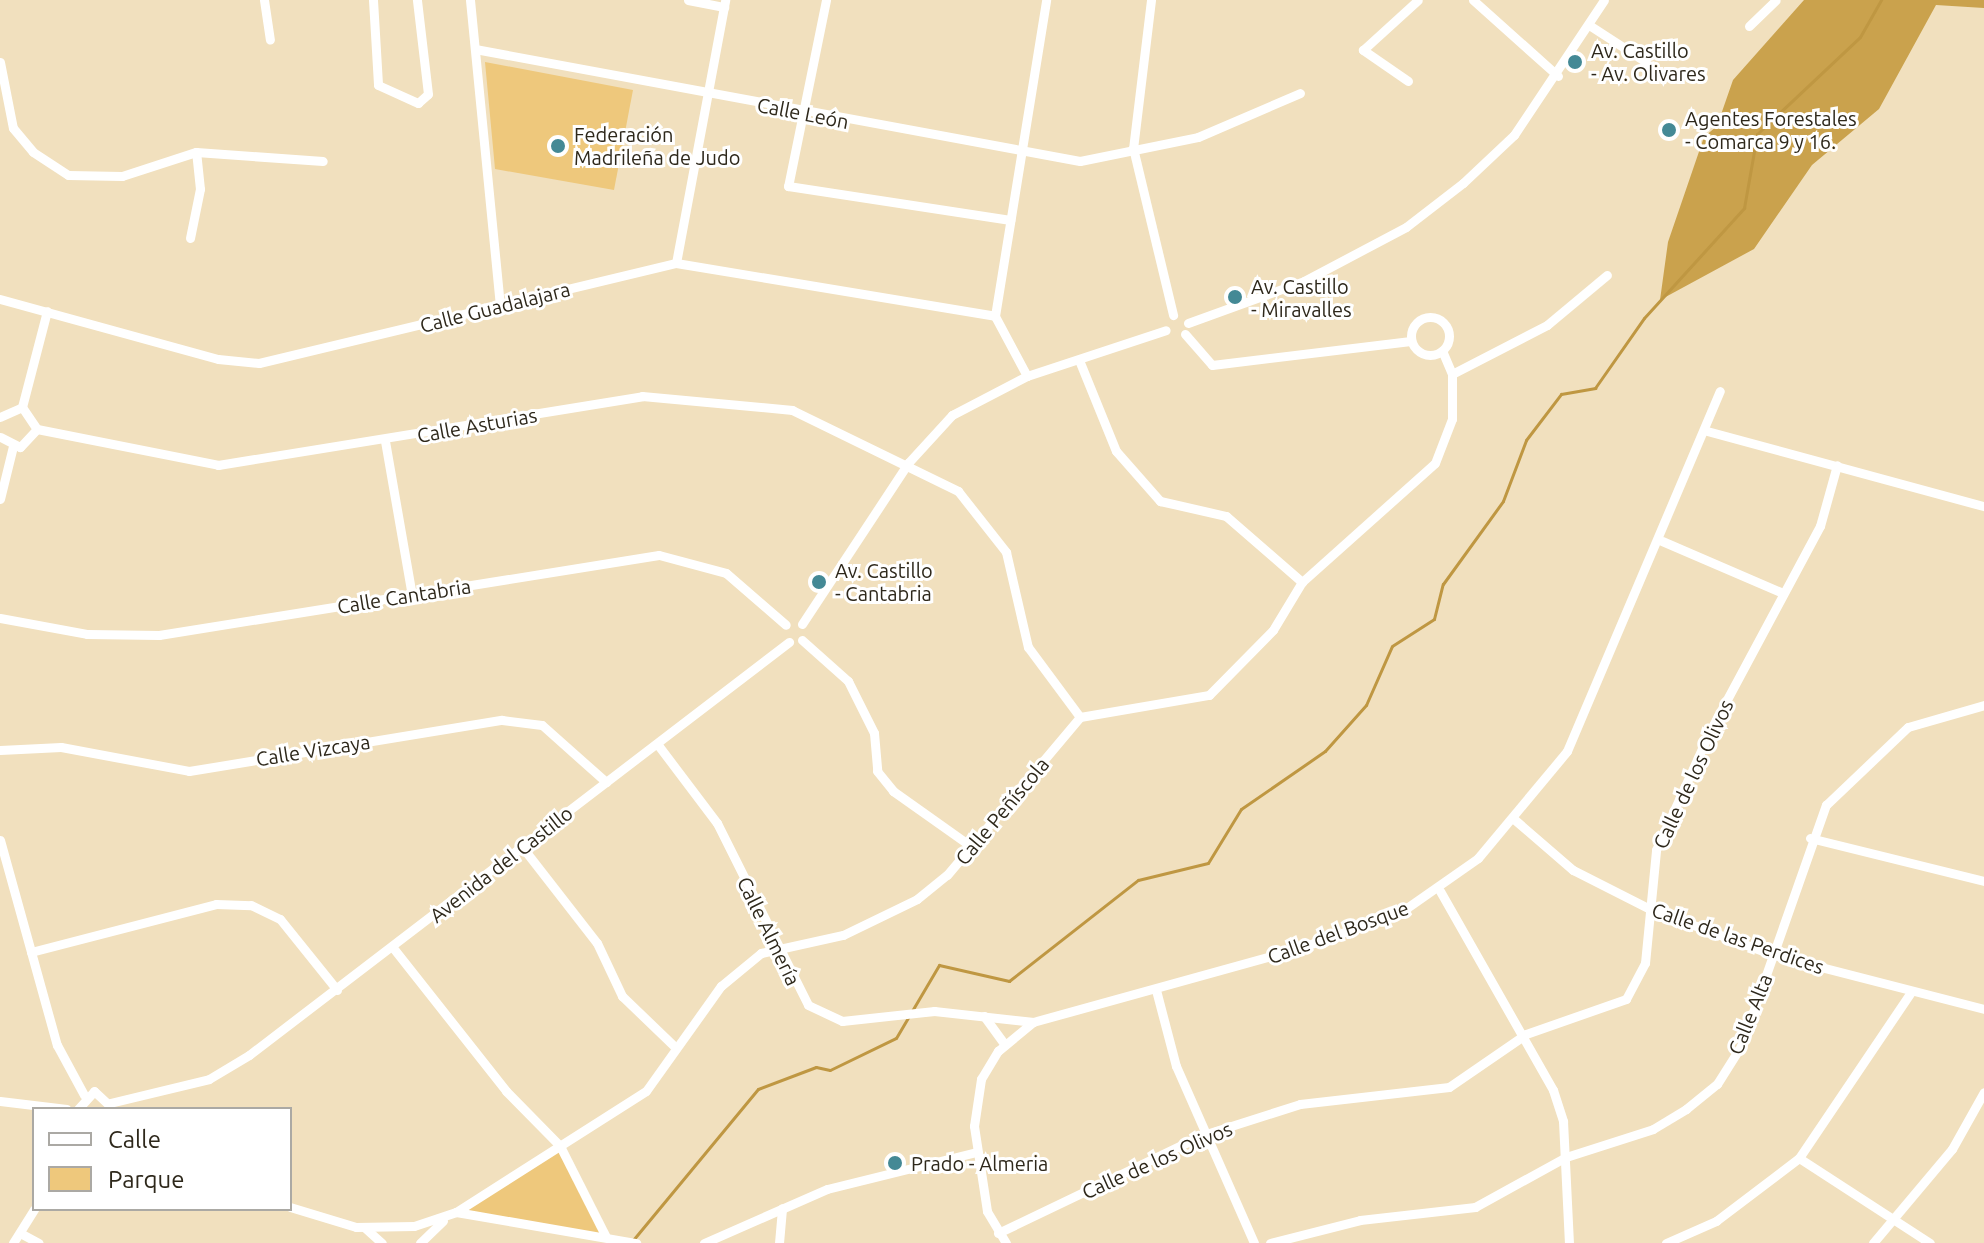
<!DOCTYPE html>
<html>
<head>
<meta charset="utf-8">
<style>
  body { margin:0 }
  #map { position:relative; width:1984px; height:1243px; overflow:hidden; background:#f1e0be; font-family:Ubuntu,sans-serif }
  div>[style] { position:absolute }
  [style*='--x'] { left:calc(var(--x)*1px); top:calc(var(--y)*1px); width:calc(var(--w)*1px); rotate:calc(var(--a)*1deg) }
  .green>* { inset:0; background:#eec87c }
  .forest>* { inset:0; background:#caa24d }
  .stream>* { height:3px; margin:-1.5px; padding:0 1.5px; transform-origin:1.5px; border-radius:1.5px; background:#bf9742 }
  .minor>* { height:9px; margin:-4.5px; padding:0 4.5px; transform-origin:4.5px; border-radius:4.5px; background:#fff }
  .minor>.ring { margin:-4.5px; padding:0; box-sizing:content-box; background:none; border:9px solid #fff; border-radius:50% }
  .dots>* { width:22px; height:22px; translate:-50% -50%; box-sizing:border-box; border:4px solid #fff; border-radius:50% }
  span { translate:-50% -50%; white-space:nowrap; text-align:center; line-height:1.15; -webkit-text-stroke:6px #fff; paint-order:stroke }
  .poi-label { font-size:20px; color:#2e281b }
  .left { translate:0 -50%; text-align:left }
  .street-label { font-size:20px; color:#2e281b }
  .legend { position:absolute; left:32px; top:1107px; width:260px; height:104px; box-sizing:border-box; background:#fff; border:2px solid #aba9a4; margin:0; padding:10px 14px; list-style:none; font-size:24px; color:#2e281b }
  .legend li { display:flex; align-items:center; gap:16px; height:40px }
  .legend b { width:40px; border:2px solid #aba9a4 }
</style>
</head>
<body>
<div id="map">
  <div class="green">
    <div style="clip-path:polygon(485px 62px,633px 90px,614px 190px,495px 169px)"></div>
    <div style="clip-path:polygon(560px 1146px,606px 1237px,456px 1212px)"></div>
  </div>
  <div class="forest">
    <div style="clip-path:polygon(1804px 0,1984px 0,1984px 8px,1936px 5px,1879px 109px,1812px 165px,1754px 249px,1660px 300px,1668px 242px,1704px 137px,1717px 126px,1733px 80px)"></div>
  </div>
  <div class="stream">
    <div style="--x:633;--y:1240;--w:196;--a:-50.4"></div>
    <div style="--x:758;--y:1089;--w:62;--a:-20.8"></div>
    <div style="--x:816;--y:1067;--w:14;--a:12"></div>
    <div style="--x:830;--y:1070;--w:73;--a:-25.9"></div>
    <div style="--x:896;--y:1038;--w:85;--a:-59.5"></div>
    <div style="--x:939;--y:965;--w:72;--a:12.9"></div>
    <div style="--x:1009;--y:981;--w:164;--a:-38.1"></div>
    <div style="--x:1138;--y:880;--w:72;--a:-13.7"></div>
    <div style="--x:1208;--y:863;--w:63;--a:-58.6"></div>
    <div style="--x:1241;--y:809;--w:102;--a:-34.6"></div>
    <div style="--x:1325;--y:751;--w:62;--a:-48.3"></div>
    <div style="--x:1366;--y:705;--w:64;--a:-66.2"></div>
    <div style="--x:1392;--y:646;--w:50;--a:-32.7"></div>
    <div style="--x:1434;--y:619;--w:36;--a:-76"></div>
    <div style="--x:1443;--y:584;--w:102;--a:-54.1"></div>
    <div style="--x:1503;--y:501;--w:65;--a:-69.3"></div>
    <div style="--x:1526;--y:440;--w:58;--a:-52.7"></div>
    <div style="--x:1561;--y:394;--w:35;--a:-10"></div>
    <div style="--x:1595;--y:388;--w:85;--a:-55"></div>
    <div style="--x:1644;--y:318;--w:149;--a:-47.7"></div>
    <div style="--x:1744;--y:208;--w:75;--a:-80"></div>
    <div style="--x:1757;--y:134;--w:141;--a:-43.3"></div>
    <div style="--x:1860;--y:37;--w:43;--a:-60.4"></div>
  </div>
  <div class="minor">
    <div style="--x:264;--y:0;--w:40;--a:81.5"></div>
    <div style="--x:373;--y:0;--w:85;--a:86.6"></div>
    <div style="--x:378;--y:85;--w:44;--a:24.2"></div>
    <div style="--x:418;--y:103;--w:13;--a:-42"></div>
    <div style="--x:428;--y:94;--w:95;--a:-96.7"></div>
    <div style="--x:470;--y:0;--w:307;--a:84.4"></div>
    <div style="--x:688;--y:0;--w:37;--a:11"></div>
    <div style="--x:826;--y:0;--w:190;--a:101.5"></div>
    <div style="--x:788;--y:186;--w:225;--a:8.7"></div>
    <div style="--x:1151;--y:0;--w:149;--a:96.9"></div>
    <div style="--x:1133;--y:148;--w:172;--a:76.5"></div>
    <div style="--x:1473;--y:0;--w:114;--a:41.8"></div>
    <div style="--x:1589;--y:25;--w:68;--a:33"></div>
    <div style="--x:1749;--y:26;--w:37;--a:-44"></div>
    <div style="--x:475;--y:49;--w:615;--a:10.49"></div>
    <div style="--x:1080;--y:161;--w:120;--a:-11.5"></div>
    <div style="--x:1198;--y:137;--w:111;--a:-23.3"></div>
    <div style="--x:0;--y:62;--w:67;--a:78.9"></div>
    <div style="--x:13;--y:128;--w:31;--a:50"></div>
    <div style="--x:33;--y:152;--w:42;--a:33.3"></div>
    <div style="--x:68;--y:175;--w:54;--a:1.1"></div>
    <div style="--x:122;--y:176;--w:78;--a:-18"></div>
    <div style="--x:196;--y:152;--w:127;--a:4.1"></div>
    <div style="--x:1408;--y:81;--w:55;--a:-145.4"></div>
    <div style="--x:1363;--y:50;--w:74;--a:-42.3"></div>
    <div style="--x:190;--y:238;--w:50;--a:-78.5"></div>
    <div style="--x:200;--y:189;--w:37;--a:-96"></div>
    <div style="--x:676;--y:263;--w:268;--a:-79.4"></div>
    <div style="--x:0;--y:299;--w:226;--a:15.4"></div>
    <div style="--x:218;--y:359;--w:41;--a:5.6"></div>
    <div style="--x:259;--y:363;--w:429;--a:-13.5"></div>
    <div style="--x:676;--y:263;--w:323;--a:9.4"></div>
    <div class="ring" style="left:1411px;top:317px;width:29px;height:29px"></div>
    <div style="--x:1188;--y:323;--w:123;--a:-19.9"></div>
    <div style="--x:1304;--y:281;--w:115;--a:-27.9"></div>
    <div style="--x:1406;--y:227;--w:72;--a:-37.7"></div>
    <div style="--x:1463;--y:183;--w:70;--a:-43.3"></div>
    <div style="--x:1514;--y:135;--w:162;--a:-56.3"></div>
    <div style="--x:1185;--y:334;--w:41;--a:48.9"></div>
    <div style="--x:1212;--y:365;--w:200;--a:-6.9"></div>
    <div style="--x:1079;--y:360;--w:98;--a:67.9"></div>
    <div style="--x:1116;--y:451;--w:67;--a:48.7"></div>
    <div style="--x:1160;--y:501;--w:68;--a:12.8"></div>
    <div style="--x:1226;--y:516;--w:101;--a:41"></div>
    <div style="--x:1452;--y:374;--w:107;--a:-27.3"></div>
    <div style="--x:1547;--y:325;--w:78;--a:-39.8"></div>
    <div style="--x:1027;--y:376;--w:68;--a:-118.1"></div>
    <div style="--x:995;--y:316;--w:320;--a:-80.8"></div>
    <div style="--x:22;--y:407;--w:99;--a:-75.4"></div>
    <div style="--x:0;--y:417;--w:24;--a:-24"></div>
    <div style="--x:22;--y:407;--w:27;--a:56"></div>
    <div style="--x:37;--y:429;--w:25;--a:133"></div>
    <div style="--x:20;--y:447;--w:22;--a:-153"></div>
    <div style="--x:37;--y:429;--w:185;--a:11.2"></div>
    <div style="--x:218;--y:465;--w:430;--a:-9.2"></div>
    <div style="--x:642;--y:396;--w:151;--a:5.3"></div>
    <div style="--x:792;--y:410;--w:185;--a:26"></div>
    <div style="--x:958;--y:491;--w:78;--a:51.8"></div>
    <div style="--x:1006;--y:552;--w:98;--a:77"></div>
    <div style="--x:1028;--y:647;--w:87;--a:53.4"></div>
    <div style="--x:1707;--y:431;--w:287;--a:15.2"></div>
    <div style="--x:385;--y:441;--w:156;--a:80.1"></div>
    <div style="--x:0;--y:499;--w:55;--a:-76.2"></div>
    <div style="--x:1662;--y:541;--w:132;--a:23.3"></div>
    <div style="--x:0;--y:618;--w:88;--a:10.4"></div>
    <div style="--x:87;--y:634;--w:72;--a:0.8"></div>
    <div style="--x:159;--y:635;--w:506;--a:-9.09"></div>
    <div style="--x:659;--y:555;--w:69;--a:15"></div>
    <div style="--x:726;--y:573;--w:79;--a:40.9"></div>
    <div style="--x:802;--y:624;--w:194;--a:-56.6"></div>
    <div style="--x:909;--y:462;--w:64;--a:-47.5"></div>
    <div style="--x:952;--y:415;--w:85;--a:-27.5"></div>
    <div style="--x:1027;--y:376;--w:146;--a:-18.3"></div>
    <div style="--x:802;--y:640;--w:62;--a:41.7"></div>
    <div style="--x:848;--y:681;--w:58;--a:63.4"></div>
    <div style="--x:874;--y:733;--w:38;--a:85"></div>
    <div style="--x:877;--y:771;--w:26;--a:51"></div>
    <div style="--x:893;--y:791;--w:97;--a:35.3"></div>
    <div style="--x:658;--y:745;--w:98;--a:52.9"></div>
    <div style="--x:717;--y:823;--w:203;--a:63.4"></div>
    <div style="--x:808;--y:1005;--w:38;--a:25"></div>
    <div style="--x:842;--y:1021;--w:93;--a:-6.2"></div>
    <div style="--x:934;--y:1011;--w:100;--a:6.3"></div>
    <div style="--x:0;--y:750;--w:61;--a:-2.8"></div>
    <div style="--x:61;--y:747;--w:130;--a:10.6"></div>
    <div style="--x:189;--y:771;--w:317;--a:-9.3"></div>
    <div style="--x:502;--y:720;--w:40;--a:7.1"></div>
    <div style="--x:542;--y:725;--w:86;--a:41.7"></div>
    <div style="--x:1515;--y:820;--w:77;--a:40.8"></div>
    <div style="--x:1573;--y:870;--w:84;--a:26.9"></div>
    <div style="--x:1648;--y:908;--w:134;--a:20.5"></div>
    <div style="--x:1774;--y:955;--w:217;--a:14.4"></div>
    <div style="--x:1810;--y:838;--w:179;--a:13.9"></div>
    <div style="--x:0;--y:840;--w:213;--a:74.5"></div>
    <div style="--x:57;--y:1045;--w:57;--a:61.6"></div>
    <div style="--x:523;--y:848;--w:120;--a:52.1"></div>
    <div style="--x:597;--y:943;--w:59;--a:64.7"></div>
    <div style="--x:622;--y:996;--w:75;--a:43.9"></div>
    <div style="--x:1440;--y:891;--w:229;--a:60.4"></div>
    <div style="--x:1553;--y:1090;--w:33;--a:72"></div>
    <div style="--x:1563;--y:1121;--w:122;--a:87.2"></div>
    <div style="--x:394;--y:949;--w:181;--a:51.7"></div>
    <div style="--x:506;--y:1091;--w:77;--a:45.5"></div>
    <div style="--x:560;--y:1146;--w:102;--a:63.2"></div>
    <div style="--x:31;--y:952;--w:191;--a:-14.5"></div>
    <div style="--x:216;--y:904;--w:35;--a:2"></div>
    <div style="--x:251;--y:905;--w:32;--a:26"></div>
    <div style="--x:280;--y:919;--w:91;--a:51.2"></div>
    <div style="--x:1156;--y:990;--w:79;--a:75.3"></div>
    <div style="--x:1176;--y:1066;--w:193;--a:66.2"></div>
    <div style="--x:984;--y:1016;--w:34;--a:54"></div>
    <div style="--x:0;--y:1101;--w:67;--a:6.8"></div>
    <div style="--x:110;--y:1103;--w:102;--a:-13.6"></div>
    <div style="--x:209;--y:1079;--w:47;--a:-31"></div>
    <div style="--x:249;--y:1055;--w:680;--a:-37.41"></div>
    <div style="--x:78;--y:1109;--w:24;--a:-48"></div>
    <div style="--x:94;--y:1091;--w:22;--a:43"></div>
    <div style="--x:1799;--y:1158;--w:156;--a:33"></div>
    <div style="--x:290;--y:1207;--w:69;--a:16.9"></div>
    <div style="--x:356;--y:1227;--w:58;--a:-1"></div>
    <div style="--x:414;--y:1226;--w:44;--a:-18.4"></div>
    <div style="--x:456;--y:1212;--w:183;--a:9.8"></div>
    <div style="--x:456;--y:1212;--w:225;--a:-32.5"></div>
    <div style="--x:646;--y:1091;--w:129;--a:-54.5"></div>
    <div style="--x:721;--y:986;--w:52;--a:-39.5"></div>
    <div style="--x:761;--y:953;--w:84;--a:-12.4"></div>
    <div style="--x:843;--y:935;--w:82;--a:-25.9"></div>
    <div style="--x:917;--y:899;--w:38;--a:-39"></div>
    <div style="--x:947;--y:875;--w:207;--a:-49.9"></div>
    <div style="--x:1080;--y:717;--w:131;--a:-9.7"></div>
    <div style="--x:1209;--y:695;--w:91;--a:-45.4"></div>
    <div style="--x:1273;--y:630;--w:56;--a:-58.9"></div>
    <div style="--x:1302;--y:582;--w:178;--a:-41.8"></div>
    <div style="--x:1435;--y:463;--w:47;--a:-68.9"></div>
    <div style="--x:1452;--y:419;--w:45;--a:-90"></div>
    <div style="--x:1452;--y:374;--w:25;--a:-113"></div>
    <div style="--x:364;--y:1227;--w:24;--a:42"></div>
    <div style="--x:20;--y:1233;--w:21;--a:28"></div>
    <div style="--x:998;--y:1233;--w:227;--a:-25.6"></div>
    <div style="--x:1203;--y:1135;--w:102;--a:-17.7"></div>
    <div style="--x:1300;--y:1104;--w:150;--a:-6.5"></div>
    <div style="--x:1449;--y:1087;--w:93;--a:-34.5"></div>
    <div style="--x:1526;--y:1034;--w:106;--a:-19.3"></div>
    <div style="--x:1626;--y:999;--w:41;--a:-62.2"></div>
    <div style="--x:1645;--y:963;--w:114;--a:-84.4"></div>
    <div style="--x:1656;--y:850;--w:128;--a:-65.6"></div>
    <div style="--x:1709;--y:733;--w:235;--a:-61.8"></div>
    <div style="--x:1820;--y:526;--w:63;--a:-74.4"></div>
    <div style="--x:13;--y:1243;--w:40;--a:-58"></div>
    <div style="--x:420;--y:1243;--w:32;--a:-44"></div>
    <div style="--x:704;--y:1243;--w:134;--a:-23.7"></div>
    <div style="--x:827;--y:1189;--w:154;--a:-13.9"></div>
    <div style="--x:779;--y:1243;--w:35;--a:-85"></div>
    <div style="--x:1006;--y:1243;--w:37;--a:-121"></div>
    <div style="--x:987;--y:1211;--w:86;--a:-98.7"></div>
    <div style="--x:974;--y:1126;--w:48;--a:-81.5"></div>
    <div style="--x:981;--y:1079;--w:33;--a:-59"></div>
    <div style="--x:998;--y:1051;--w:45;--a:-39.6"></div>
    <div style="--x:1033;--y:1022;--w:274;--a:-15.5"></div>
    <div style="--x:1297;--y:949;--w:110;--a:-19.6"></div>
    <div style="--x:1401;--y:912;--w:94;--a:-35"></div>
    <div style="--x:1478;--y:858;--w:139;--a:-50.2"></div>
    <div style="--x:1567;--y:751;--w:391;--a:-67"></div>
    <div style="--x:1270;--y:1243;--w:93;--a:-14.3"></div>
    <div style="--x:1360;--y:1220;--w:116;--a:-6.4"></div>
    <div style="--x:1475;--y:1207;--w:104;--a:-28.8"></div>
    <div style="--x:1566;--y:1157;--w:91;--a:-17.8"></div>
    <div style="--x:1653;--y:1129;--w:39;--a:-31"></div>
    <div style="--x:1686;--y:1109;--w:40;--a:-39"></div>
    <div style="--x:1717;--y:1084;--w:45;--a:-57.7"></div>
    <div style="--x:1741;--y:1046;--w:256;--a:-70.6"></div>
    <div style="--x:1826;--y:805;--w:113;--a:-43.6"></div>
    <div style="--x:1908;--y:727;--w:79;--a:-16.1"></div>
    <div style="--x:1666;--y:1243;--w:55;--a:-23.7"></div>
    <div style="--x:1716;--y:1221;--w:104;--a:-37.2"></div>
    <div style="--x:1799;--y:1158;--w:200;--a:-56"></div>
    <div style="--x:1873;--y:1243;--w:123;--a:-50"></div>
    <div style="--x:1952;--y:1149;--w:65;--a:-60.7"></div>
  </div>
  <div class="dots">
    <div style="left:1575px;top:62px;background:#448995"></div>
    <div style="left:1669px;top:130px;background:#448995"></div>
    <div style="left:558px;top:146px;background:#448995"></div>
    <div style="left:1235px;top:297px;background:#448995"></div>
    <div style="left:819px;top:582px;background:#448995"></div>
    <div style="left:895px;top:1163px;background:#448995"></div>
  </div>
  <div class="poi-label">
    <span class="left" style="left:1591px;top:62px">Av. Castillo<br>- Av. Olivares</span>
    <span class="left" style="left:1685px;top:130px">Agentes Forestales<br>- Comarca 9 y 16.</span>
    <span class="left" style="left:574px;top:146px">Federación<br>Madrileña de Judo</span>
    <span class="left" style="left:1251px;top:298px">Av. Castillo<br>- Miravalles</span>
    <span class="left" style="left:835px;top:582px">Av. Castillo<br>- Cantabria</span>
    <span class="left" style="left:911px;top:1163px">Prado - Almeria</span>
  </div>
  <div class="street-label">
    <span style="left:803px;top:113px;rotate:11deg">Calle León</span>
    <span style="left:495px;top:307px;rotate:-14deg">Calle Guadalajara</span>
    <span style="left:477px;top:425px;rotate:-10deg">Calle Asturias</span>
    <span style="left:404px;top:596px;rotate:-9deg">Calle Cantabria</span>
    <span style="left:313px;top:750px;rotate:-9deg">Calle Vizcaya</span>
    <span style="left:1693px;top:774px;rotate:-65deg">Calle de los Olivos</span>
    <span style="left:1002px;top:811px;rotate:-50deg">Calle Peñíscola</span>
    <span style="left:501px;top:864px;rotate:-38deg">Avenida del Castillo</span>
    <span style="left:769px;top:931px;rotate:64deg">Calle Almería</span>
    <span style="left:1338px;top:932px;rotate:-20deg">Calle del Bosque</span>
    <span style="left:1738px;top:938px;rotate:19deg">Calle de las Perdices</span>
    <span style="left:1750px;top:1014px;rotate:-68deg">Calle Alta</span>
    <span style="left:1157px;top:1160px;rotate:-24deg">Calle de los Olivos</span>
  </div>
  <ul class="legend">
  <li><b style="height:10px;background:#fff"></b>Calle</li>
  <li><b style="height:22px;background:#eec87c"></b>Parque</li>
  </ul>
</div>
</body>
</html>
